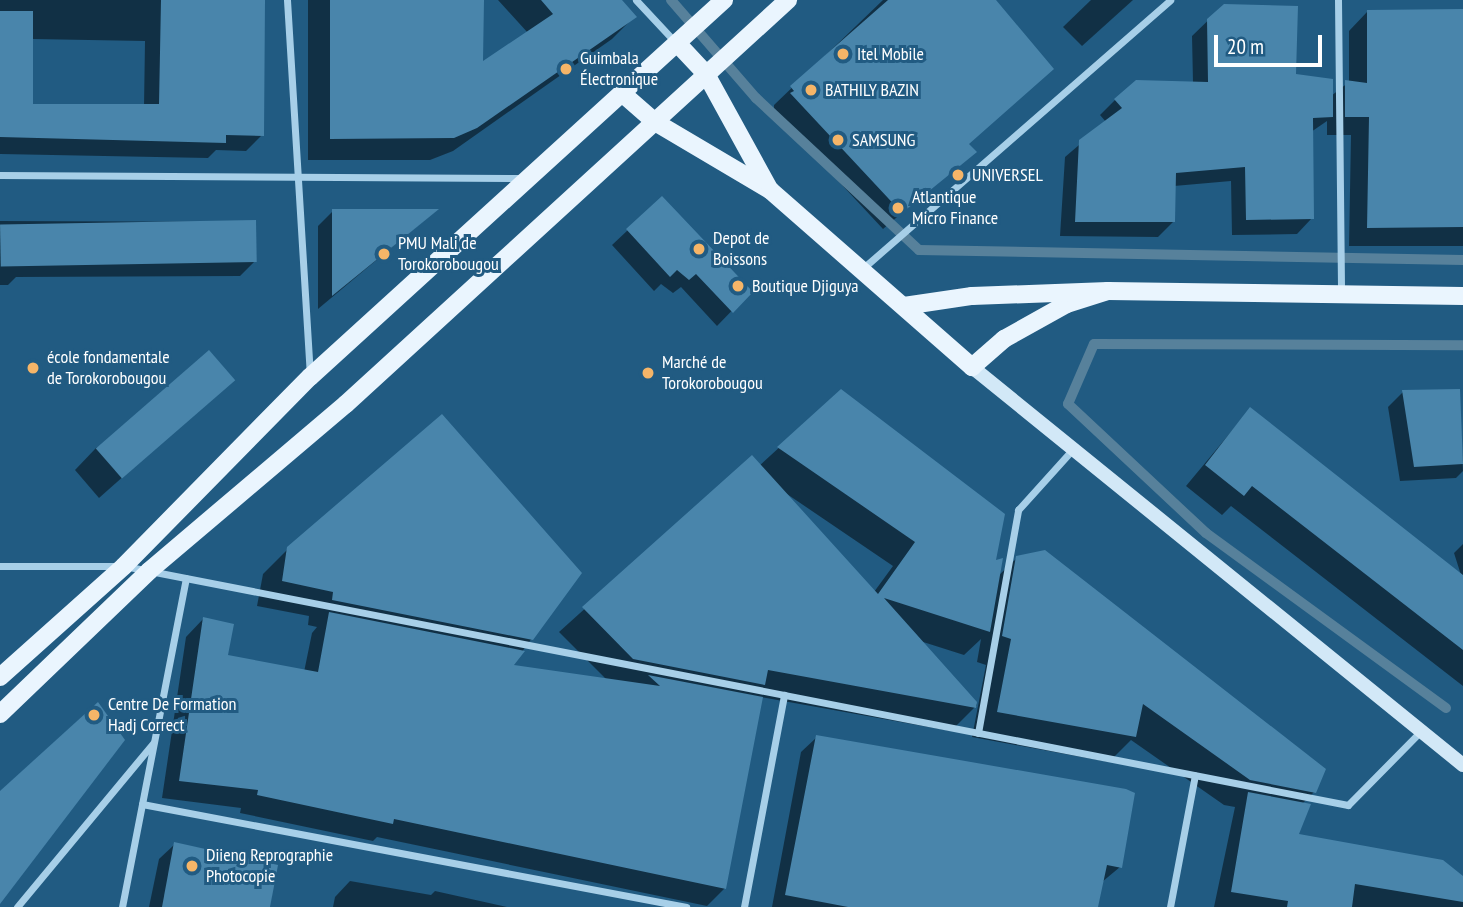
<!DOCTYPE html>
<html>
<head>
<meta charset="utf-8">
<style>
  body { margin:0 }
  #map { position:relative; width:1463px; height:907px; overflow:hidden; background:#215b82; font-family:"PT Sans Narrow",sans-serif }
  div>[style] { position:absolute }
  [style*='--x'] { left:calc(var(--x)*1px); top:calc(var(--y)*1px); width:calc(var(--w)*1px); rotate:calc(var(--a)*1deg) }
  .shadow>* { inset:0; background:#0007 }
  .stream>* { height:10px; margin:-5px; padding:0 5px; transform-origin:5px; border-radius:5px; background:#57819b }
  .building>* { inset:0; background:#4985ab; transform-origin:0 0 }
  .minor>* { height:7px; margin:-3.5px; padding:0 3.5px; transform-origin:3.5px; border-radius:3.5px; background:#a7cfe8 }
  .secondary>* { height:14px; margin:-7px; padding:0 7px; transform-origin:7px; border-radius:7px; background:#d2e8f7 }
  .primary>* { height:18px; margin:-9px; padding:0 9px; transform-origin:9px; border-radius:9px; background:#eaf5fe }
  .dots>* { width:19px; height:19px; translate:-50% -50%; box-sizing:border-box; border:4px solid #215b82; border-radius:50% }
  span { translate:-50% -50%; white-space:nowrap; text-align:center; line-height:1.15; -webkit-text-stroke:6px #215b82; paint-order:stroke }
  .poi-label { font-size:18px; color:#fff }
  .left { translate:0 -50%; text-align:left }
  .scale { position:absolute; left:1214px; top:35px; width:108px; height:32px; box-sizing:border-box; border:4px solid #fff; border-top:0; padding-left:9px; font-size:21px; line-height:24px; white-space:nowrap; color:#fff; -webkit-text-stroke:5px #215b82; paint-order:stroke }
</style>
</head>
<body>
<div id="map">
  <div class="shadow">
    <div style="clip-path:polygon(evenodd,0 0,263px 0,262px 135px,246px 151px,216px 150px,208px 158px,0 154px,0 0,32px 39px,145px 41px,144px 106px,32px 106px,32px 39px)"></div>
    <div style="clip-path:polygon(308px 0,482px 0,481px 65px,528px 33px,498px 0,619px 0,634px 17px,612px 39px,453px 151px,430px 160px,308px 160px)"></div>
    <div style="clip-path:polygon(883px 0,993px 0,968px 145px,974px 152px,883px 229px,774px 112px,774px 105px)"></div>
    <div style="clip-path:polygon(1091px 0,1133px 0,1082px 46px,1063px 27px)"></div>
    <div style="clip-path:polygon(1224px 5px,1294px 76px,1331px 96px,1349px 82px,1349px 31px,1367px 12px,1463px 11px,1463px 246px,1349px 246px,1351px 135px,1327px 135px,1327px 121px,1311px 132px,1312px 218px,1297px 234px,1232px 235px,1231px 181px,1174px 186px,1174px 221px,1158px 237px,1060px 236px,1065px 157px,1106px 122px,1100px 115px,1115px 100px,1193px 83px,1192px 36px)"></div>
    <div style="clip-path:polygon(662px 198px,750px 292px,717px 326px,681px 287px,673px 293px,661px 284px,654px 291px,612px 245px)"></div>
    <div style="clip-path:polygon(333px 211px,435px 211px,318px 309px,318px 226px)"></div>
    <div style="clip-path:polygon(0 221px,255px 222px,255px 261px,240px 276px,16px 277px,8px 285px,0 285px)"></div>
    <div style="clip-path:polygon(232px 380px,99px 498px,75px 470px,96px 448px)"></div>
    <div style="clip-path:polygon(evenodd,841px 391px,994px 562px,998px 576px,1017px 558px,1314px 792px,1302px 804px,1297px 835px,1463px 878px,1463px 907px,1214px 907px,1235px 807px,1224px 805px,1131px 740px,1109px 762px,972px 737px,986px 665px,977px 662px,981px 639px,964px 655px,920px 641px,977px 705px,951px 731px,761px 697px,725px 888px,707px 906px,377px 837px,373px 841px,240px 813px,241px 808px,162px 798px,186px 637px,204px 618px,226px 656px,304px 672px,312px 633px,317px 627px,308px 625px,309px 616px,257px 606px,263px 574px,289px 548px,532px 638px,511px 667px,607px 680px,559px 632px,752px 458px,759px 466px,841px 391px,784px 492px,893px 566px,874px 592px,784px 492px)"></div>
    <div style="clip-path:polygon(1459px 391px,1463px 471px,1456px 478px,1400px 481px,1388px 407px,1403px 392px)"></div>
    <div style="clip-path:polygon(1250px 409px,1461px 575px,1454px 553px,1463px 544px,1463px 686px,1231px 506px,1222px 515px,1186px 486px)"></div>
    <div style="clip-path:polygon(817px 737px,1120px 867px,1102px 882px,1097px 907px,772px 907px,801px 752px)"></div>
    <div style="clip-path:polygon(175px 844px,268px 907px,149px 907px,159px 859px)"></div>
    <div style="clip-path:polygon(350px 881px,431px 895px,435px 891px,507px 907px,333px 907px,335px 897px)"></div>
  </div>
  <div class="stream">
    <div style="--x:671;--y:0;--w:130;--a:49.1"></div>
    <div style="--x:756;--y:98;--w:223;--a:43"></div>
    <div style="--x:919;--y:250;--w:544;--a:1.05"></div>
    <div style="--x:1446;--y:708;--w:297;--a:-143.9"></div>
    <div style="--x:1206;--y:533;--w:189;--a:-136.9"></div>
    <div style="--x:1068;--y:404;--w:65;--a:-66.6"></div>
    <div style="--x:1094;--y:344;--w:369;--a:0.2"></div>
  </div>
  <div class="building">
    <div style="clip-path:polygon(161px 0,265px 0,264px 136px,226px 135px,226px 143px,0 137px,0 11px,33px 11px,33px 104px,159px 104px)"></div>
    <div style="clip-path:polygon(330px 0,484px 0,483px 61px,553px 14px,541px 0,622px 0,637px 17px,477px 128px,454px 138px,330px 139px)"></div>
    <div style="clip-path:polygon(888px 0,996px 0,1054px 69px,969px 144px,977px 152px,902px 213px,790px 93px,794px 91px,790px 86px)"></div>
    <div style="clip-path:polygon(1224px 4px,1298px 6px,1296px 74px,1333px 79px,1333px 117px,1313px 118px,1314px 219px,1246px 220px,1245px 167px,1176px 173px,1175px 222px,1075px 222px,1079px 140px,1122px 108px,1114px 99px,1136px 80px,1208px 82px,1207px 19px)"></div>
    <div style="clip-path:polygon(1463px 9px,1463px 227px,1367px 228px,1369px 117px,1345px 117px,1345px 80px,1367px 83px,1367px 10px)"></div>
    <div style="clip-path:polygon(662px 196px,753px 292px,733px 313px,696px 274px,689px 280px,677px 270px,670px 277px,626px 229px)"></div>
    <div style="clip-path:polygon(332px 209px,439px 209px,332px 296px)"></div>
    <div style="left:256px;top:220px;width:42px;height:256px;rotate:89deg"></div>
    <div style="left:209px;top:350px;width:40px;height:150px;rotate:49deg"></div>
    <div style="clip-path:polygon(841px 389px,1005px 514px,996px 560px,1003px 558px,990px 632px,884px 598px,977px 702px,976px 708px,768px 670px,765px 685px,633px 659px,582px 607px,752px 455px,878px 594px,915px 542px,777px 447px)"></div>
    <div style="clip-path:polygon(1460px 389px,1463px 464px,1414px 467px,1402px 390px)"></div>
    <div style="clip-path:polygon(1250px 407px,1463px 575px,1463px 650px,1252px 486px,1244px 496px,1205px 465px)"></div>
    <div style="clip-path:polygon(442px 414px,582px 573px,533px 640px,332px 600px,333px 592px,282px 581px,287px 547px)"></div>
    <div style="clip-path:polygon(1045px 550px,1326px 769px,1316px 793px,1250px 780px,1143px 704px,1136px 737px,997px 712px,1011px 639px,1002px 636px,1016px 556px)"></div>
    <div style="clip-path:polygon(329px 612px,525px 651px,514px 665px,660px 686px,648px 675px,763px 697px,726px 889px,394px 819px,393px 824px,257px 795px,258px 790px,179px 781px,203px 617px,234px 624px,228px 655px,318px 672px)"></div>
    <div style="clip-path:polygon(98px 702px,125px 740px,0 904px,0 791px)"></div>
    <div style="clip-path:polygon(816px 735px,1126px 789px,1135px 793px,1122px 868px,1107px 865px,1098px 907px,848px 907px,785px 895px)"></div>
    <div style="clip-path:polygon(1248px 792px,1311px 804px,1299px 834px,1443px 860px,1463px 876px,1463px 902px,1355px 884px,1352px 907px,1287px 907px,1288px 901px,1231px 892px)"></div>
    <div style="clip-path:polygon(174px 842px,278px 865px,270px 907px,162px 907px)"></div>
  </div>
  <div class="minor">
    <div style="--x:287;--y:0;--w:374;--a:86.5"></div>
    <div style="--x:636;--y:0;--w:59;--a:47.1"></div>
    <div style="--x:1338;--y:0;--w:293;--a:89.4"></div>
    <div style="--x:0;--y:175;--w:524;--a:0.33"></div>
    <div style="--x:862;--y:269;--w:409;--a:-41.1"></div>
    <div style="--x:0;--y:566;--w:124;--a:0"></div>
    <div style="--x:124;--y:566;--w:1247;--a:11.05"></div>
    <div style="--x:1348;--y:805;--w:103;--a:-45.4"></div>
    <div style="--x:978;--y:733;--w:227;--a:-79.8"></div>
    <div style="--x:1018;--y:510;--w:82;--a:-48"></div>
    <div style="--x:142;--y:804;--w:554;--a:10.72"></div>
    <div style="--x:17;--y:907;--w:213;--a:-50.3"></div>
    <div style="--x:122;--y:907;--w:335;--a:-79"></div>
    <div style="--x:744;--y:907;--w:216;--a:-79.3"></div>
    <div style="--x:1170;--y:907;--w:134;--a:-79.3"></div>
  </div>
  <div class="secondary">
    <div style="--x:972;--y:367;--w:632;--a:39.03"></div>
  </div>
  <div class="primary">
    <div style="--x:677;--y:43;--w:42;--a:46.9"></div>
    <div style="--x:706;--y:74;--w:129;--a:61.2"></div>
    <div style="--x:623;--y:94;--w:43;--a:41.2"></div>
    <div style="--x:655;--y:122;--w:134;--a:30.6"></div>
    <div style="--x:770;--y:190;--w:269;--a:41.2"></div>
    <div style="--x:972;--y:367;--w:43;--a:-41.2"></div>
    <div style="--x:1004;--y:339;--w:72;--a:-29.1"></div>
    <div style="--x:1067;--y:304;--w:43;--a:-17.6"></div>
    <div style="--x:904;--y:306;--w:69;--a:-8.4"></div>
    <div style="--x:972;--y:296;--w:136;--a:-2.1"></div>
    <div style="--x:1108;--y:291;--w:355;--a:0.8"></div>
    <div style="--x:0;--y:677;--w:166;--a:-41.8"></div>
    <div style="--x:124;--y:566;--w:265;--a:-45.5"></div>
    <div style="--x:310;--y:377;--w:560;--a:-42.32"></div>
    <div style="--x:0;--y:714;--w:207;--a:-43.8"></div>
    <div style="--x:149;--y:571;--w:258;--a:-40.3"></div>
    <div style="--x:346;--y:404;--w:599;--a:-42.43"></div>
  </div>
  <div class="dots">
    <div style="left:843px;top:54px;background:#f5b568"></div>
    <div style="left:566px;top:69px;background:#f5b568"></div>
    <div style="left:811px;top:90px;background:#f5b568"></div>
    <div style="left:838px;top:140px;background:#f5b568"></div>
    <div style="left:958px;top:175px;background:#f5b568"></div>
    <div style="left:898px;top:208px;background:#f5b568"></div>
    <div style="left:699px;top:249px;background:#f5b568"></div>
    <div style="left:384px;top:254px;background:#f5b568"></div>
    <div style="left:738px;top:286px;background:#f5b568"></div>
    <div style="left:33px;top:368px;background:#f5b568"></div>
    <div style="left:648px;top:373px;background:#f5b568"></div>
    <div style="left:94px;top:715px;background:#f5b568"></div>
    <div style="left:192px;top:866px;background:#f5b568"></div>
  </div>
  <div class="poi-label">
    <span class="left" style="left:857px;top:54px">Itel Mobile</span>
    <span class="left" style="left:580px;top:69px">Guimbala<br>Électronique</span>
    <span class="left" style="left:825px;top:90px">BATHILY BAZIN</span>
    <span class="left" style="left:852px;top:140px">SAMSUNG</span>
    <span class="left" style="left:972px;top:175px">UNIVERSEL</span>
    <span class="left" style="left:912px;top:208px">Atlantique<br>Micro Finance</span>
    <span class="left" style="left:713px;top:249px">Depot de<br>Boissons</span>
    <span class="left" style="left:398px;top:254px">PMU Mali de<br>Torokorobougou</span>
    <span class="left" style="left:752px;top:286px">Boutique Djiguya</span>
    <span class="left" style="left:47px;top:368px">école fondamentale<br>de Torokorobougou</span>
    <span class="left" style="left:662px;top:373px">Marché de<br>Torokorobougou</span>
    <span class="left" style="left:108px;top:715px">Centre De Formation<br>Hadj Correct</span>
    <span class="left" style="left:206px;top:866px">Diieng Reprographie<br>Photocopie</span>
  </div>
  <div class="scale">20 m</div>
</div>
</body>
</html>
